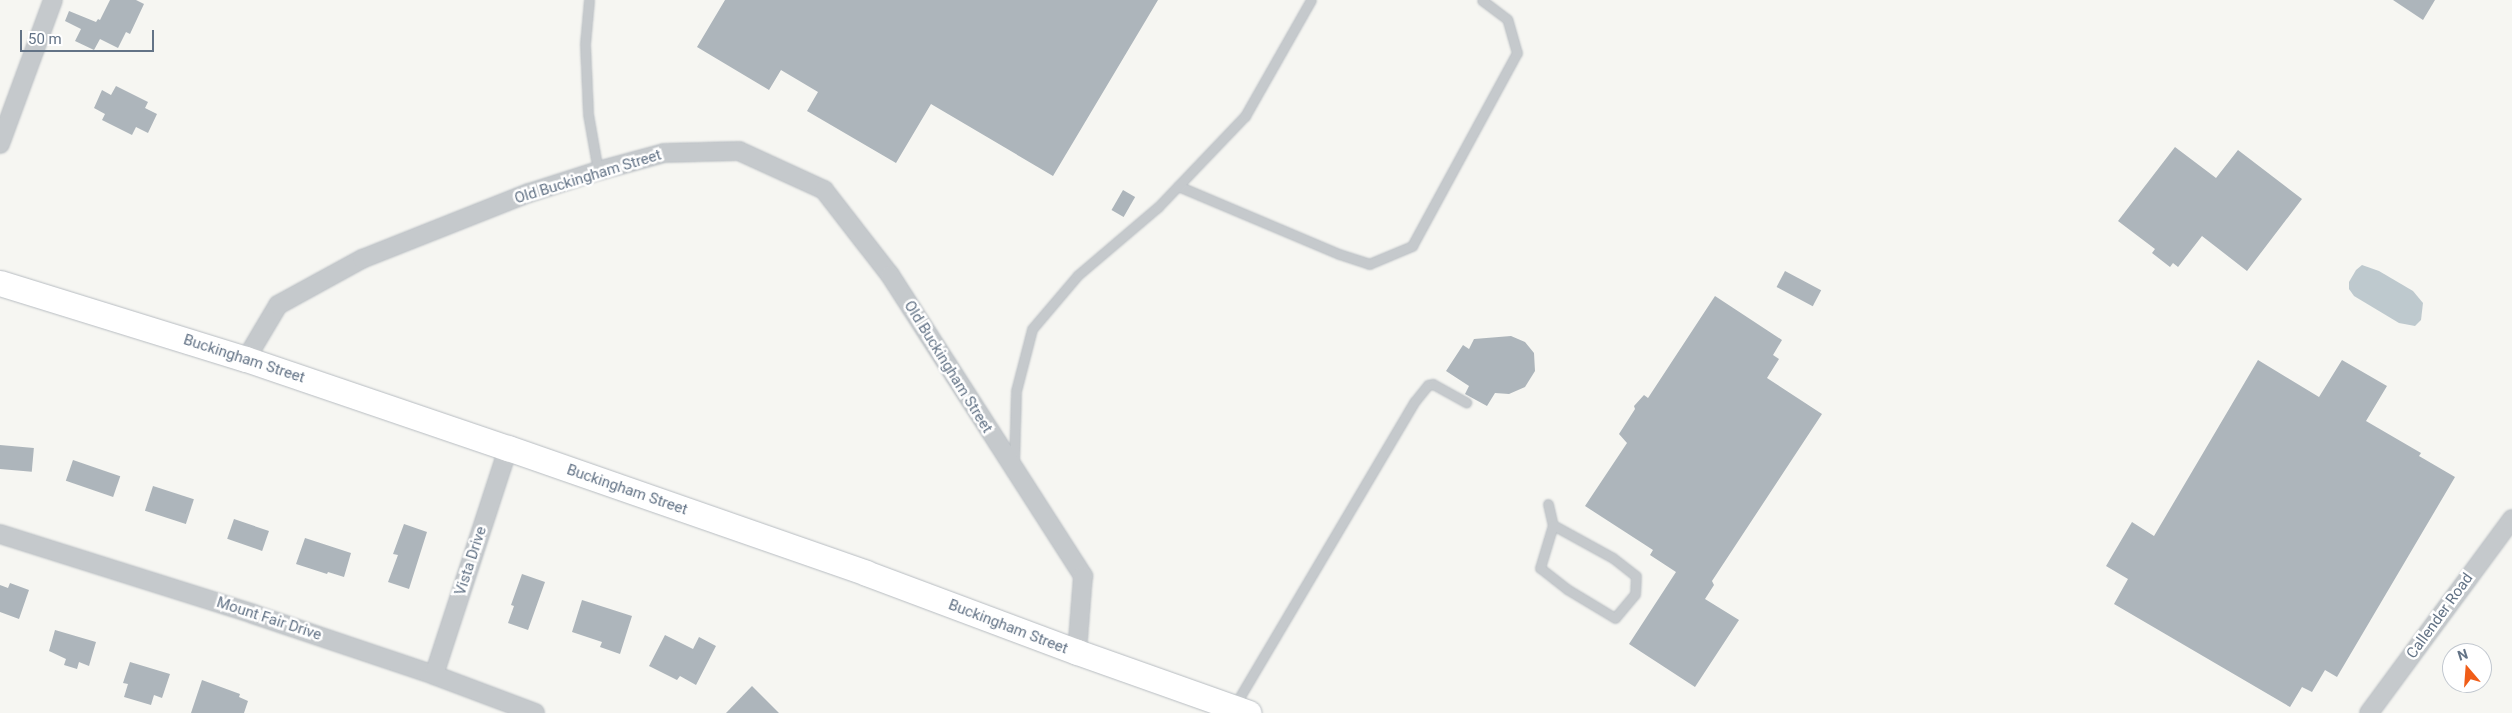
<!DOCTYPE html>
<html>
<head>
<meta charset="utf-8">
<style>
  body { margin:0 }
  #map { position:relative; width:2512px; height:713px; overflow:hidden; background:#f6f6f2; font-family:Roboto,sans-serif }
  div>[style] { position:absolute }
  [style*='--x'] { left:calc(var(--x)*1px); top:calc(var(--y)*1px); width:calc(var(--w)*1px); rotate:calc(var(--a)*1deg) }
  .water>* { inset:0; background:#bec9ce }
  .building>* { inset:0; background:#adb5bb; transform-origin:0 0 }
  .roads { filter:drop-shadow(0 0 1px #b7bcc1) drop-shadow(0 0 1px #b7bcc1) }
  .lane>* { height:9px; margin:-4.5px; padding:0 4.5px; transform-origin:4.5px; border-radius:4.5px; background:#c5c9cc }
  .street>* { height:18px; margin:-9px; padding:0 9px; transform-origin:9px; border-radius:9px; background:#c5c9cc }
  .secondary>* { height:25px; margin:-12.5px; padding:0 12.5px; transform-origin:12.5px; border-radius:12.5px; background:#fff }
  span { translate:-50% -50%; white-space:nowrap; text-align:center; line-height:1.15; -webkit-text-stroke:5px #fff; paint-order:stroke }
  .street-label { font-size:15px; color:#637386 }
  .north { position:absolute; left:2442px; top:643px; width:50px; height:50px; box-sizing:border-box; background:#fff; border:1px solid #c1c7cf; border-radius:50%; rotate:342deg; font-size:14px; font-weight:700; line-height:20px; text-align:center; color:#637386 }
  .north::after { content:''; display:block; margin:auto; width:18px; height:22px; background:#f05d18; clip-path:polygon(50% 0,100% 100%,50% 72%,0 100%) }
  .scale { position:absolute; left:20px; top:30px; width:134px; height:22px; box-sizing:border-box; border:2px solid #637386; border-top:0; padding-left:6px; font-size:15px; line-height:18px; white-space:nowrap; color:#637386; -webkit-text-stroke:4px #fff; paint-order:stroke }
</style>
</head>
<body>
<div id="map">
  <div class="water">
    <div style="clip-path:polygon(2362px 265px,2379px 271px,2413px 291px,2423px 303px,2421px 320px,2415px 326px,2399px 323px,2354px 296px,2349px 289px,2349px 282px,2356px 270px)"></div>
  </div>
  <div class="building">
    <div style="clip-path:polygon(110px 0,136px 0,144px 4px,130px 34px,126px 32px,118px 48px,100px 39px,94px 50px,75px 41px,81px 29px,65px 21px,69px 11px,96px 22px,98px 19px,100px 20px)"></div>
    <div style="clip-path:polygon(725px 0,1158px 0,1053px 176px,931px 104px,896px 163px,807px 111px,818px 92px,781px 70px,769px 90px,697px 47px)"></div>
    <div style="clip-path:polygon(2393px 0,2435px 0,2423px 20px)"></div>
    <div style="clip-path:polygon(116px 86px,148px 102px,145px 108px,157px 114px,148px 133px,136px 127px,132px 135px,102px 120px,105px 114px,94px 108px,102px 90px,111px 95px)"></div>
    <div style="clip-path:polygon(2175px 147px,2216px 178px,2238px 150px,2302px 199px,2247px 271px,2202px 236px,2178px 267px,2173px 263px,2170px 267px,2152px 253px,2155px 249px,2118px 221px)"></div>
    <div style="left:1123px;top:190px;width:14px;height:23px;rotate:30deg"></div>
    <div style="left:1785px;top:271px;width:41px;height:18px;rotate:28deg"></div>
    <div style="clip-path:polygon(1715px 296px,1782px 340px,1773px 355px,1779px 359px,1767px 378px,1822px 414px,1712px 581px,1714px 585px,1705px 599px,1739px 620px,1695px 687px,1629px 644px,1676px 572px,1650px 555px,1653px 550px,1585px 506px,1627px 443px,1619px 434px,1635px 409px,1634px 406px,1644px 395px,1648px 398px)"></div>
    <div style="clip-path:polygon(1511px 336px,1525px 342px,1534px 353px,1535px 371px,1525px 387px,1509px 394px,1495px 393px,1487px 406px,1465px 394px,1469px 386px,1446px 371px,1463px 345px,1469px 349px,1474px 339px)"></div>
    <div style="clip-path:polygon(2258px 360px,2319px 397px,2342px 360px,2387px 386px,2366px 421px,2421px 453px,2419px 456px,2455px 477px,2337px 677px,2325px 670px,2312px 692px,2302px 687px,2290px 707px,2114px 604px,2128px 579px,2106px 566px,2132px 522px,2154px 536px)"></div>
    <div style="left:0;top:445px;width:34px;height:24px;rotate:5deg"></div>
    <div style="left:73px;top:460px;width:50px;height:22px;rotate:19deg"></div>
    <div style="left:153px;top:486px;width:43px;height:26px;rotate:18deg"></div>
    <div style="left:234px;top:519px;width:37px;height:21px;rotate:19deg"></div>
    <div style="clip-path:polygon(404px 524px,427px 532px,409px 589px,388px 582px,398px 555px,393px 554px)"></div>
    <div style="clip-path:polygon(305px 538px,351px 553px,344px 577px,328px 572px,327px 574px,296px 564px)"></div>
    <div style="clip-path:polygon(522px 574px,545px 582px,528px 630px,508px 623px,514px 606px,511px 605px)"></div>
    <div style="clip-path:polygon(10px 583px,29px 590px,19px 619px,0 612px,0 585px,8px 588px)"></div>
    <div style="clip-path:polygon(582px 600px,632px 616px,620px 654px,600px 647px,602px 642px,572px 632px)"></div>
    <div style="clip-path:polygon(55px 630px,96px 642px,89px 666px,79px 662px,77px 669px,64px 665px,66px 659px,49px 651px)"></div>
    <div style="clip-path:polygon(665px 635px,693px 649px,699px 637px,716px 646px,696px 685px,680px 676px,677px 680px,649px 666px)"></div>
    <div style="clip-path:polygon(130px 662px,170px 674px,162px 698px,154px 695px,151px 705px,124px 697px,128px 684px,123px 683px)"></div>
    <div style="clip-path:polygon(202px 680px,240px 694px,239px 697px,248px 701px,244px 713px,191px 713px)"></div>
    <div style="clip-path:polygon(752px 686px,779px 713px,726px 713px)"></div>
  </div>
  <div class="roads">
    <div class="lane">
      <div style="--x:589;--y:0;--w:44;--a:95.2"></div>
      <div style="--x:585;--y:44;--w:70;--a:87.5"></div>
      <div style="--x:588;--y:114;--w:58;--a:80"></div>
      <div style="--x:1178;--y:186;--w:175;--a:22.9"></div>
      <div style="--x:1339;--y:254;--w:32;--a:18"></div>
      <div style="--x:1369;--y:264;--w:47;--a:-22.7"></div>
      <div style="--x:1412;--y:246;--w:220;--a:-61.5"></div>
      <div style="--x:1517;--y:53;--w:35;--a:-106"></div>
      <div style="--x:1507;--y:19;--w:31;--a:-143"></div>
      <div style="--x:1014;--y:464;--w:73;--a:-88.4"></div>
      <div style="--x:1016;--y:391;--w:64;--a:-75.5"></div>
      <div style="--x:1032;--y:329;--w:71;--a:-49.6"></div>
      <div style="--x:1078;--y:275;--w:105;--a:-40.4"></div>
      <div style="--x:1158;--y:207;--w:126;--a:-46.3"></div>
      <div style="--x:1245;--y:116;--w:133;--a:-60.4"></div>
      <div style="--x:1548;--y:504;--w:22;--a:77"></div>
      <div style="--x:1553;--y:525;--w:68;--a:28.8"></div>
      <div style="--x:1613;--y:558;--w:29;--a:38"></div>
      <div style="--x:1636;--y:576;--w:18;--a:93"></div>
      <div style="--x:1635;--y:594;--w:31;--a:130"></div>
      <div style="--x:1615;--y:618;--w:56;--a:-148.9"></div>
      <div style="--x:1567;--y:589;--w:34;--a:-142"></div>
      <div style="--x:1540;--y:568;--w:45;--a:-73.2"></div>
      <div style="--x:1235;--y:705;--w:353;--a:-59.4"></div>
      <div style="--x:1415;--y:401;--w:21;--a:-51"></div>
      <div style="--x:1428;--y:385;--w:5;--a:-11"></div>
      <div style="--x:1433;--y:384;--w:38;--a:29"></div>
    </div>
    <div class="street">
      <div style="--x:0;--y:144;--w:153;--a:-69.8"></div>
      <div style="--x:246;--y:359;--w:63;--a:-59.3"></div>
      <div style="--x:278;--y:305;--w:96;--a:-28.7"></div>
      <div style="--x:362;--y:259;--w:180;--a:-21.6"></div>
      <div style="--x:529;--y:193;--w:72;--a:-17.7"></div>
      <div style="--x:598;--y:171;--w:68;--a:-15.3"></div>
      <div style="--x:664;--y:153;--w:75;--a:-1.5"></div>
      <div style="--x:739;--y:151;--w:94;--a:24.6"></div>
      <div style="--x:824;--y:190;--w:108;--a:52.2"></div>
      <div style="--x:890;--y:275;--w:358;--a:57.3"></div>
      <div style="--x:1083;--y:576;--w:76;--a:94.5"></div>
      <div style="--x:0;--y:534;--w:265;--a:17.5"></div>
      <div style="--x:253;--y:614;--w:191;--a:18.6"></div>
      <div style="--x:434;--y:675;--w:108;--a:20.6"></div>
      <div style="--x:434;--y:675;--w:239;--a:-71.9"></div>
      <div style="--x:2369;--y:713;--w:241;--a:-53.6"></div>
    </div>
    <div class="secondary">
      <div style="--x:0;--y:283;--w:257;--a:17.2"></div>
      <div style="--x:246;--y:359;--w:277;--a:18.8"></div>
      <div style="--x:508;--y:448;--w:379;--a:19.2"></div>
      <div style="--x:866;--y:573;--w:225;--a:20.5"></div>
      <div style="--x:1077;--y:652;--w:182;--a:19.5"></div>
    </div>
  </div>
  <div class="street-label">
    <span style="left:588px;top:177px;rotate:-17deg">Old Buckingham Street</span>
    <span style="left:244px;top:359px;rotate:18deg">Buckingham Street</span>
    <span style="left:948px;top:367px;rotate:58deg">Old Buckingham Street</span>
    <span style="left:627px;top:490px;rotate:19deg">Buckingham Street</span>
    <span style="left:471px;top:561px;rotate:-72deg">Vista Drive</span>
    <span style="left:2440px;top:616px;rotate:-54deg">Callender Road</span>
    <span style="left:269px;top:619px;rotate:18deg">Mount Fair Drive</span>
    <span style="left:1008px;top:627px;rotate:21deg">Buckingham Street</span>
  </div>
  <div class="north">N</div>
  <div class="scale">50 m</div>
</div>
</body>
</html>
